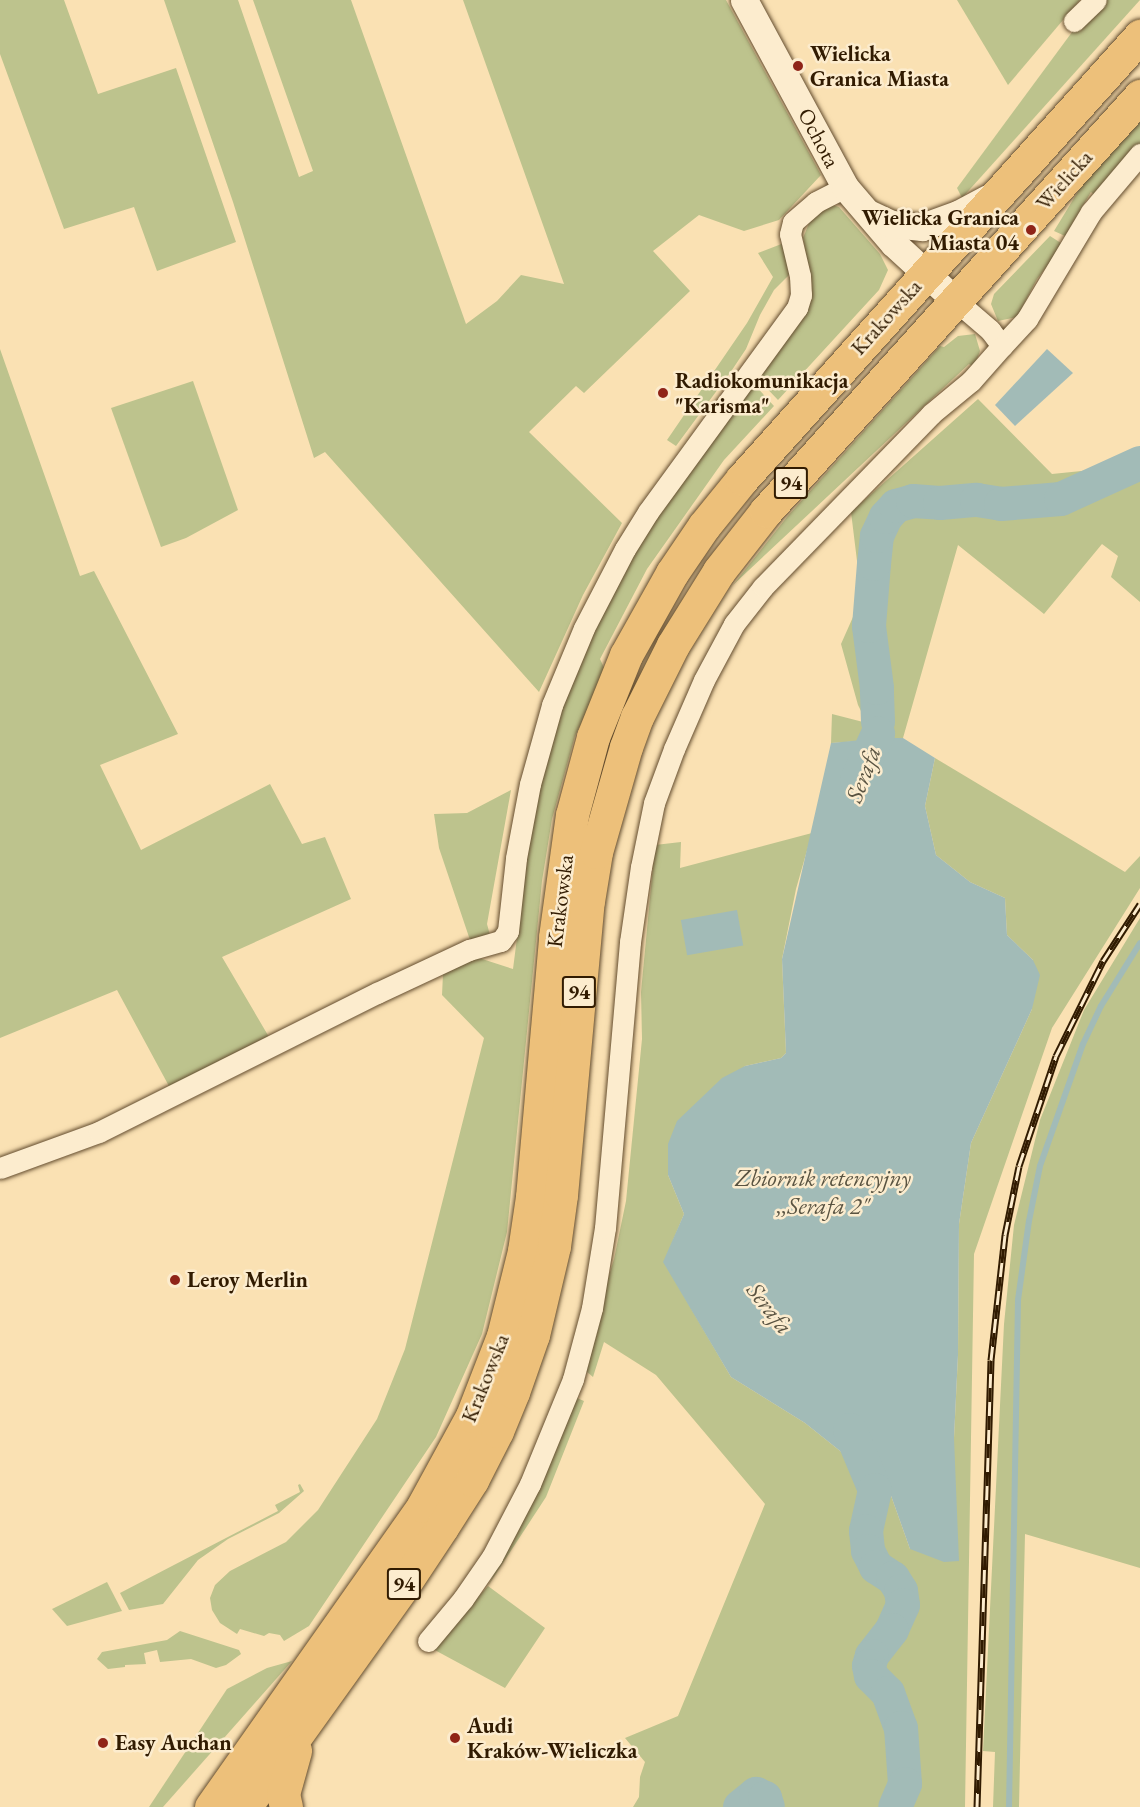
<!DOCTYPE html>
<html>
<head>
<meta charset="utf-8">
<style>
  body { margin:0 }
  #map { position:relative; width:1140px; height:1807px; overflow:hidden; background:#fae1b3; font-family:"EB Garamond",serif }
  div>[style] { position:absolute }
  [style*='--x'] { left:calc(var(--x)*1px); top:calc(var(--y)*1px); width:calc(var(--w)*1px); rotate:calc(var(--a)*1deg) }
  .green>* { inset:0; background:#bdc38d }
  .water>* { inset:0; background:#a2bbb7; transform-origin:0 0 }
  .stream>* { height:6px; margin:-3px; padding:0 3px; transform-origin:3px; border-radius:3px; background:#a2bbb7 }
  .river>* { height:34px; margin:-17px; padding:0 17px; transform-origin:17px; border-radius:17px; background:#a2bbb7 }
  .roads { filter:drop-shadow(0 0 2px #634c2e) drop-shadow(0 0 2px #634c2e) }
  .minor>* { height:21px; margin:-10.5px; padding:0 10.5px; transform-origin:10.5px; border-radius:10.5px; background:#fcecce }
  .tertiary>* { height:27px; margin:-13.5px; padding:0 13.5px; transform-origin:13.5px; border-radius:13.5px; background:#fcecce }
  .primary>* { height:33px; margin:-16.5px; padding:0 16.5px; transform-origin:16.5px; border-radius:16.5px; background:#edc07a }
  .rail>* { height:7px; margin-top:-3.5px; transform-origin:0; background:repeating-linear-gradient(90deg,#fcecce 0 14px,#311b01 0 28px); box-sizing:border-box; border-block:2px solid #311b01 }
  .dots>* { width:16px; height:16px; translate:-50% -50%; box-sizing:border-box; border:3px solid #fcecce; border-radius:50% }
  span { translate:-50% -50%; white-space:nowrap; text-align:center; line-height:1.15; -webkit-text-stroke:5px #fcecce; paint-order:stroke }
  .shield-label span { padding:2px 4px; background:#fcecce; border:2px solid; border-radius:4px; -webkit-text-stroke-width:0 }
  .shield-label { font-size:21px; color:#311b01; font-weight:700 }
  .poi-label { font-size:22px; color:#311b01; font-weight:700 }
  .left { translate:0 -50%; text-align:left }
  .right { translate:-100% -50%; text-align:right }
  .street-label { font-size:22px; color:#311b01 }
  .water-label { font-size:24px; color:#595341; font-style:italic }
</style>
</head>
<body>
<div id="map">
  <div class="green">
    <div style="clip-path:polygon(0 0,64px 0,98px 94px,176px 68px,236px 242px,157px 271px,134px 207px,64px 229px,0 54px)"></div>
    <div style="clip-path:polygon(164px 0,238px 0,299px 177px,313px 171px,253px 0,351px 0,466px 324px,497px 301px,521px 275px,564px 284px,463px 0,726px 0,821px 175px,779px 220px,744px 231px,699px 215px,653px 251px,690px 291px,584px 393px,576px 386px,529px 432px,622px 523px,583px 595px,539px 692px,325px 452px,314px 458px,233px 202px)"></div>
    <div style="clip-path:polygon(957px 0,1080px 0,1008px 85px)"></div>
    <div style="clip-path:polygon(1104px 0,1140px 0,962px 198px,957px 188px,1078px 24px)"></div>
    <div style="clip-path:polygon(1140px 122px,1140px 147px,1096px 196px,1091px 192px,1065px 236px,1054px 231px,1082px 185px)"></div>
    <div style="clip-path:polygon(829px 204px,839px 207px,880px 254px,888px 270px,879px 290px,778px 400px,756px 377px,804px 311px,812px 285px,803px 238px,812px 216px)"></div>
    <div style="clip-path:polygon(1050px 236px,1064px 245px,1037px 279px,1017px 317px,998px 321px,991px 304px,994px 294px)"></div>
    <div style="clip-path:polygon(784px 243px,791px 273px,774px 290px,760px 315px,746px 349px,732px 370px,676px 446px,667px 440px,747px 323px,773px 277px,758px 253px)"></div>
    <div style="clip-path:polygon(975px 334px,980px 351px,974px 367px,969px 364px,733px 585px,787px 517px,940px 346px,944px 347px,958px 336px)"></div>
    <div style="clip-path:polygon(0 349px,80px 576px,94px 571px,178px 734px,100px 765px,141px 850px,270px 784px,302px 844px,325px 837px,351px 899px,222px 957px,269px 1037px,170px 1088px,117px 990px,0 1038px)"></div>
    <div style="clip-path:polygon(193px 381px,238px 510px,186px 538px,161px 547px,111px 408px)"></div>
    <div style="clip-path:polygon(752px 382px,774px 406px,724px 460px,647px 569px,600px 659px,606px 672px,575px 736px,552px 819px,542px 881px,507px 1232px,482px 1334px,436px 1437px,309px 1626px,284px 1641px,280px 1635px,269px 1633px,264px 1636px,240px 1629px,237px 1634px,220px 1623px,212px 1610px,210px 1598px,215px 1585px,230px 1571px,286px 1542px,318px 1510px,377px 1419px,405px 1349px,484px 1038px,442px 995px,443px 974px,476px 957px,513px 969px,534px 806px,553px 726px,599px 614px,651px 520px)"></div>
    <div style="clip-path:polygon(978px 399px,1052px 474px,1101px 469px,1111px 462px,1140px 453px,1140px 602px,1111px 577px,1118px 556px,1102px 544px,1044px 614px,958px 545px,903px 738px,831px 743px,832px 714px,867px 723px,858px 705px,841px 644px,857px 608px,858px 569px,851px 512px)"></div>
    <div style="clip-path:polygon(935px 758px,1125px 872px,1140px 856px,1140px 888px,1052px 1028px,974px 1254px,965px 1807px,633px 1807px,639px 1797px,640px 1777px,645px 1762px,625px 1738px,678px 1716px,765px 1504px,656px 1375px,604px 1342px,593px 1377px,581px 1367px,614px 1259px,626px 1201px,642px 1039px,641px 992px,655px 845px,681px 842px,680px 868px,812px 833px,796px 889px,782px 959px,786px 1053px,781px 1058px,745px 1066px,668px 1175px,684px 1214px,664px 1262px,731px 1377px,805px 1423px,889px 1490px,910px 1549px,954px 1438px,958px 1355px,959px 1224px,971px 1143px,1032px 1009px,1033px 960px,1007px 935px,1005px 898px,970px 882px,936px 855px,925px 806px)"></div>
    <div style="clip-path:polygon(511px 790px,487px 924px,490px 935px,470px 940px,439px 848px,434px 814px,467px 813px)"></div>
    <div style="clip-path:polygon(1140px 918px,1140px 1568px,1025px 1534px,1019px 1807px,993px 1807px,995px 1752px,983px 1751px,1004px 1324px,1014px 1225px,1040px 1120px,1084px 1010px)"></div>
    <div style="clip-path:polygon(577px 1398px,584px 1401px,546px 1497px,488px 1586px,545px 1628px,505px 1688px,431px 1648px,488px 1586px,534px 1496px,568px 1408px)"></div>
    <div style="clip-path:polygon(300px 1484px,304px 1491px,279px 1513px,228px 1539px,198px 1560px,163px 1604px,129px 1610px,120px 1593px,278px 1511px,275px 1505px,300px 1492px,298px 1485px)"></div>
    <div style="clip-path:polygon(107px 1582px,122px 1611px,67px 1626px,52px 1609px)"></div>
    <div style="clip-path:polygon(180px 1631px,239px 1650px,241px 1654px,226px 1665px,216px 1668px,191px 1659px,160px 1662px,157px 1650px,144px 1653px,146px 1664px,125px 1665px,125px 1667px,108px 1669px,97px 1659px,102px 1652px,167px 1640px)"></div>
    <div style="clip-path:polygon(292px 1661px,163px 1807px,149px 1807px,227px 1689px,267px 1668px)"></div>
  </div>
  <div class="water">
    <div style="clip-path:polygon(1047px 349px,1073px 373px,1015px 426px,995px 405px)"></div>
    <div style="clip-path:polygon(882px 738px,903px 738px,935px 758px,925px 806px,936px 855px,970px 882px,1005px 898px,1007px 935px,1033px 960px,1040px 975px,1032px 1009px,971px 1143px,959px 1224px,958px 1355px,954px 1438px,959px 1561px,944px 1562px,910px 1549px,889px 1490px,805px 1423px,731px 1377px,663px 1262px,684px 1214px,668px 1175px,668px 1144px,677px 1121px,722px 1078px,745px 1066px,781px 1058px,786px 1053px,782px 959px,831px 743px)"></div>
    <div style="left:737px;top:910px;width:36px;height:57px;rotate:80deg"></div>
  </div>
  <div class="stream">
    <div style="--x:1009;--y:1807;--w:507;--a:-88.98"></div>
    <div style="--x:1018;--y:1300;--w:80;--a:-82.1"></div>
    <div style="--x:1029;--y:1221;--w:56;--a:-78.7"></div>
    <div style="--x:1040;--y:1166;--w:129;--a:-70.6"></div>
    <div style="--x:1083;--y:1044;--w:42;--a:-64.7"></div>
    <div style="--x:1101;--y:1006;--w:74;--a:-58.2"></div>
  </div>
  <div class="river">
    <div style="--x:878;--y:722;--w:34;--a:-92"></div>
    <div style="--x:877;--y:688;--w:63;--a:-97.4"></div>
    <div style="--x:869;--y:626;--w:62;--a:-85.4"></div>
    <div style="--x:874;--y:564;--w:28;--a:-84"></div>
    <div style="--x:877;--y:536;--w:21;--a:-65"></div>
    <div style="--x:886;--y:517;--w:15;--a:-48"></div>
    <div style="--x:896;--y:506;--w:18;--a:-16"></div>
    <div style="--x:913;--y:501;--w:27;--a:4"></div>
    <div style="--x:940;--y:503;--w:37;--a:-5"></div>
    <div style="--x:977;--y:500;--w:24;--a:9"></div>
    <div style="--x:1001;--y:504;--w:60;--a:-4.8"></div>
    <div style="--x:1061;--y:499;--w:87;--a:-24.5"></div>
    <div style="--x:857;--y:780;--w:51;--a:-65.5"></div>
    <div style="--x:850;--y:1430;--w:65;--a:67.4"></div>
    <div style="--x:875;--y:1490;--w:42;--a:102.4"></div>
    <div style="--x:866;--y:1531;--w:20;--a:84"></div>
    <div style="--x:868;--y:1551;--w:18;--a:63"></div>
    <div style="--x:876;--y:1567;--w:20;--a:33"></div>
    <div style="--x:893;--y:1578;--w:15;--a:58"></div>
    <div style="--x:901;--y:1591;--w:14;--a:82"></div>
    <div style="--x:903;--y:1605;--w:27;--a:114"></div>
    <div style="--x:892;--y:1630;--w:33;--a:128"></div>
    <div style="--x:872;--y:1656;--w:10;--a:107"></div>
    <div style="--x:869;--y:1666;--w:10;--a:79"></div>
    <div style="--x:871;--y:1676;--w:24;--a:45"></div>
    <div style="--x:888;--y:1693;--w:37;--a:70"></div>
    <div style="--x:901;--y:1728;--w:56;--a:85.9"></div>
    <div style="--x:905;--y:1784;--w:25;--a:113"></div>
    <div style="--x:740;--y:1807;--w:21;--a:-39"></div>
    <div style="--x:756;--y:1794;--w:10;--a:24"></div>
    <div style="--x:765;--y:1798;--w:9;--a:72"></div>
  </div>
  <div class="roads">
    <div class="minor">
      <div style="--x:1074;--y:21;--w:30;--a:-44"></div>
      <div style="--x:1002;--y:346;--w:37;--a:-47"></div>
      <div style="--x:1027;--y:319;--w:125;--a:-59.1"></div>
      <div style="--x:1091;--y:212;--w:76;--a:-49.8"></div>
      <div style="--x:0;--y:1168;--w:105;--a:-20"></div>
      <div style="--x:99;--y:1132;--w:311;--a:-26.6"></div>
      <div style="--x:377;--y:993;--w:102;--a:-25.1"></div>
      <div style="--x:469;--y:950;--w:33;--a:-16"></div>
      <div style="--x:501;--y:941;--w:12;--a:-55"></div>
      <div style="--x:508;--y:931;--w:73;--a:-83.7"></div>
      <div style="--x:516;--y:858;--w:75;--a:-79.3"></div>
      <div style="--x:530;--y:784;--w:82;--a:-74.4"></div>
      <div style="--x:552;--y:705;--w:83;--a:-67.4"></div>
      <div style="--x:584;--y:628;--w:89;--a:-62.6"></div>
      <div style="--x:625;--y:549;--w:44;--a:-58.1"></div>
      <div style="--x:648;--y:512;--w:253;--a:-53.9"></div>
      <div style="--x:797;--y:308;--w:14;--a:-73"></div>
      <div style="--x:801;--y:295;--w:19;--a:-93"></div>
      <div style="--x:800;--y:276;--w:43;--a:-103.4"></div>
      <div style="--x:790;--y:234;--w:12;--a:-76"></div>
      <div style="--x:793;--y:222;--w:30;--a:-41"></div>
      <div style="--x:816;--y:202;--w:33;--a:-27"></div>
      <div style="--x:428;--y:1641;--w:55;--a:-50.2"></div>
      <div style="--x:463;--y:1599;--w:51;--a:-55.4"></div>
      <div style="--x:492;--y:1557;--w:82;--a:-62.5"></div>
      <div style="--x:530;--y:1484;--w:113;--a:-67.7"></div>
      <div style="--x:573;--y:1379;--w:73;--a:-75"></div>
      <div style="--x:592;--y:1308;--w:81;--a:-80.8"></div>
      <div style="--x:605;--y:1228;--w:287;--a:-85"></div>
      <div style="--x:630;--y:942;--w:76;--a:-81.7"></div>
      <div style="--x:641;--y:867;--w:65;--a:-78.5"></div>
      <div style="--x:654;--y:803;--w:58;--a:-69.7"></div>
      <div style="--x:674;--y:749;--w:75;--a:-66.5"></div>
      <div style="--x:704;--y:680;--w:64;--a:-61.8"></div>
      <div style="--x:734;--y:624;--w:47;--a:-51.9"></div>
      <div style="--x:763;--y:587;--w:241;--a:-45.8"></div>
      <div style="--x:931;--y:414;--w:52;--a:-39.5"></div>
      <div style="--x:971;--y:381;--w:47;--a:-48.5"></div>
      <div style="--x:1002;--y:346;--w:20;--a:-127"></div>
      <div style="--x:990;--y:330;--w:46;--a:-139.4"></div>
    </div>
    <div class="tertiary">
      <div style="--x:744;--y:0;--w:213;--a:61.6"></div>
      <div style="--x:845;--y:187;--w:74;--a:49.4"></div>
      <div style="--x:893;--y:243;--w:84;--a:42.6"></div>
      <div style="--x:868;--y:213;--w:26;--a:25"></div>
      <div style="--x:892;--y:224;--w:30;--a:6"></div>
      <div style="--x:922;--y:227;--w:38;--a:-20"></div>
      <div style="--x:958;--y:214;--w:34;--a:-28"></div>
    </div>
    <div class="primary">
      <div style="--x:211;--y:1807;--w:368;--a:-54.8"></div>
      <div style="--x:423;--y:1506;--w:102;--a:-61.4"></div>
      <div style="--x:472;--y:1416;--w:86;--a:-68.8"></div>
      <div style="--x:503;--y:1336;--w:88;--a:-76.1"></div>
      <div style="--x:524;--y:1251;--w:55;--a:-81.6"></div>
      <div style="--x:532;--y:1197;--w:261;--a:-84.9"></div>
      <div style="--x:555;--y:937;--w:123;--a:-82.1"></div>
      <div style="--x:572;--y:815;--w:81;--a:-74.9"></div>
      <div style="--x:593;--y:737;--w:88;--a:-68.1"></div>
      <div style="--x:626;--y:655;--w:94;--a:-60.7"></div>
      <div style="--x:672;--y:573;--w:57;--a:-55.8"></div>
      <div style="--x:704;--y:526;--w:60;--a:-51"></div>
      <div style="--x:742;--y:479;--w:596;--a:-48.06"></div>
      <div style="--x:245;--y:1807;--w:268;--a:-54.4"></div>
      <div style="--x:401;--y:1589;--w:74;--a:-56.5"></div>
      <div style="--x:442;--y:1527;--w:56;--a:-57.4"></div>
      <div style="--x:472;--y:1480;--w:55;--a:-63"></div>
      <div style="--x:497;--y:1431;--w:42;--a:-67.7"></div>
      <div style="--x:513;--y:1392;--w:60;--a:-70.7"></div>
      <div style="--x:533;--y:1335;--w:91;--a:-76.7"></div>
      <div style="--x:554;--y:1246;--w:51;--a:-82.2"></div>
      <div style="--x:561;--y:1195;--w:295;--a:-84.8"></div>
      <div style="--x:588;--y:901;--w:50;--a:-80.7"></div>
      <div style="--x:596;--y:852;--w:109;--a:-74.1"></div>
      <div style="--x:626;--y:747;--w:32;--a:-70"></div>
      <div style="--x:637;--y:717;--w:80;--a:-63.4"></div>
      <div style="--x:673;--y:645;--w:87;--a:-58.1"></div>
      <div style="--x:719;--y:571;--w:76;--a:-51.9"></div>
      <div style="--x:766;--y:511;--w:559;--a:-47.97"></div>
      <div style="--x:286;--y:1807;--w:13;--a:-103"></div>
      <div style="--x:283;--y:1794;--w:45;--a:-74.4"></div>
    </div>
  </div>
  <div class="rail">
    <div style="--x:977;--y:1807;--w:447;--a:-88.2"></div>
    <div style="--x:991;--y:1360;--w:126;--a:-83.6"></div>
    <div style="--x:1005;--y:1235;--w:70;--a:-78.5"></div>
    <div style="--x:1019;--y:1166;--w:116;--a:-71.4"></div>
    <div style="--x:1056;--y:1056;--w:106;--a:-63.7"></div>
    <div style="--x:1103;--y:961;--w:68;--a:-57"></div>
  </div>
  <div class="dots">
    <div style="left:798px;top:66px;background:#8f2418"></div>
    <div style="left:1031px;top:230px;background:#8f2418"></div>
    <div style="left:663px;top:393px;background:#8f2418"></div>
    <div style="left:175px;top:1280px;background:#8f2418"></div>
    <div style="left:455px;top:1738px;background:#8f2418"></div>
    <div style="left:103px;top:1743px;background:#8f2418"></div>
  </div>
  <div class="shield-label">
    <span style="left:791px;top:483px">94</span>
    <span style="left:579px;top:992px">94</span>
    <span style="left:404px;top:1584px">94</span>
  </div>
  <div class="poi-label">
    <span class="left" style="left:810px;top:66px">Wielicka<br>Granica Miasta</span>
    <span class="right" style="left:1019px;top:230px">Wielicka Granica<br>Miasta 04</span>
    <span class="left" style="left:675px;top:393px">Radiokomunikacja<br>"Karisma"</span>
    <span class="left" style="left:187px;top:1280px">Leroy Merlin</span>
    <span class="left" style="left:467px;top:1738px">Audi<br>Kraków-Wieliczka</span>
    <span class="left" style="left:115px;top:1743px">Easy Auchan</span>
  </div>
  <div class="street-label">
    <span style="left:819px;top:138px;rotate:62deg">Ochota</span>
    <span style="left:1064px;top:180px;rotate:-48deg">Wielicka</span>
    <span style="left:886px;top:317px;rotate:-48deg">Krakowska</span>
    <span style="left:560px;top:901px;rotate:-83deg">Krakowska</span>
    <span style="left:485px;top:1378px;rotate:-68deg">Krakowska</span>
  </div>
  <div class="water-label">
    <span style="left:863px;top:774px;rotate:-69deg">Serafa</span>
    <span style="left:823px;top:1192px">Zbiornik retencyjny<br>,,Serafa 2"</span>
    <span style="left:770px;top:1308px;rotate:52deg">Serafa</span>
  </div>
</div>
</body>
</html>
